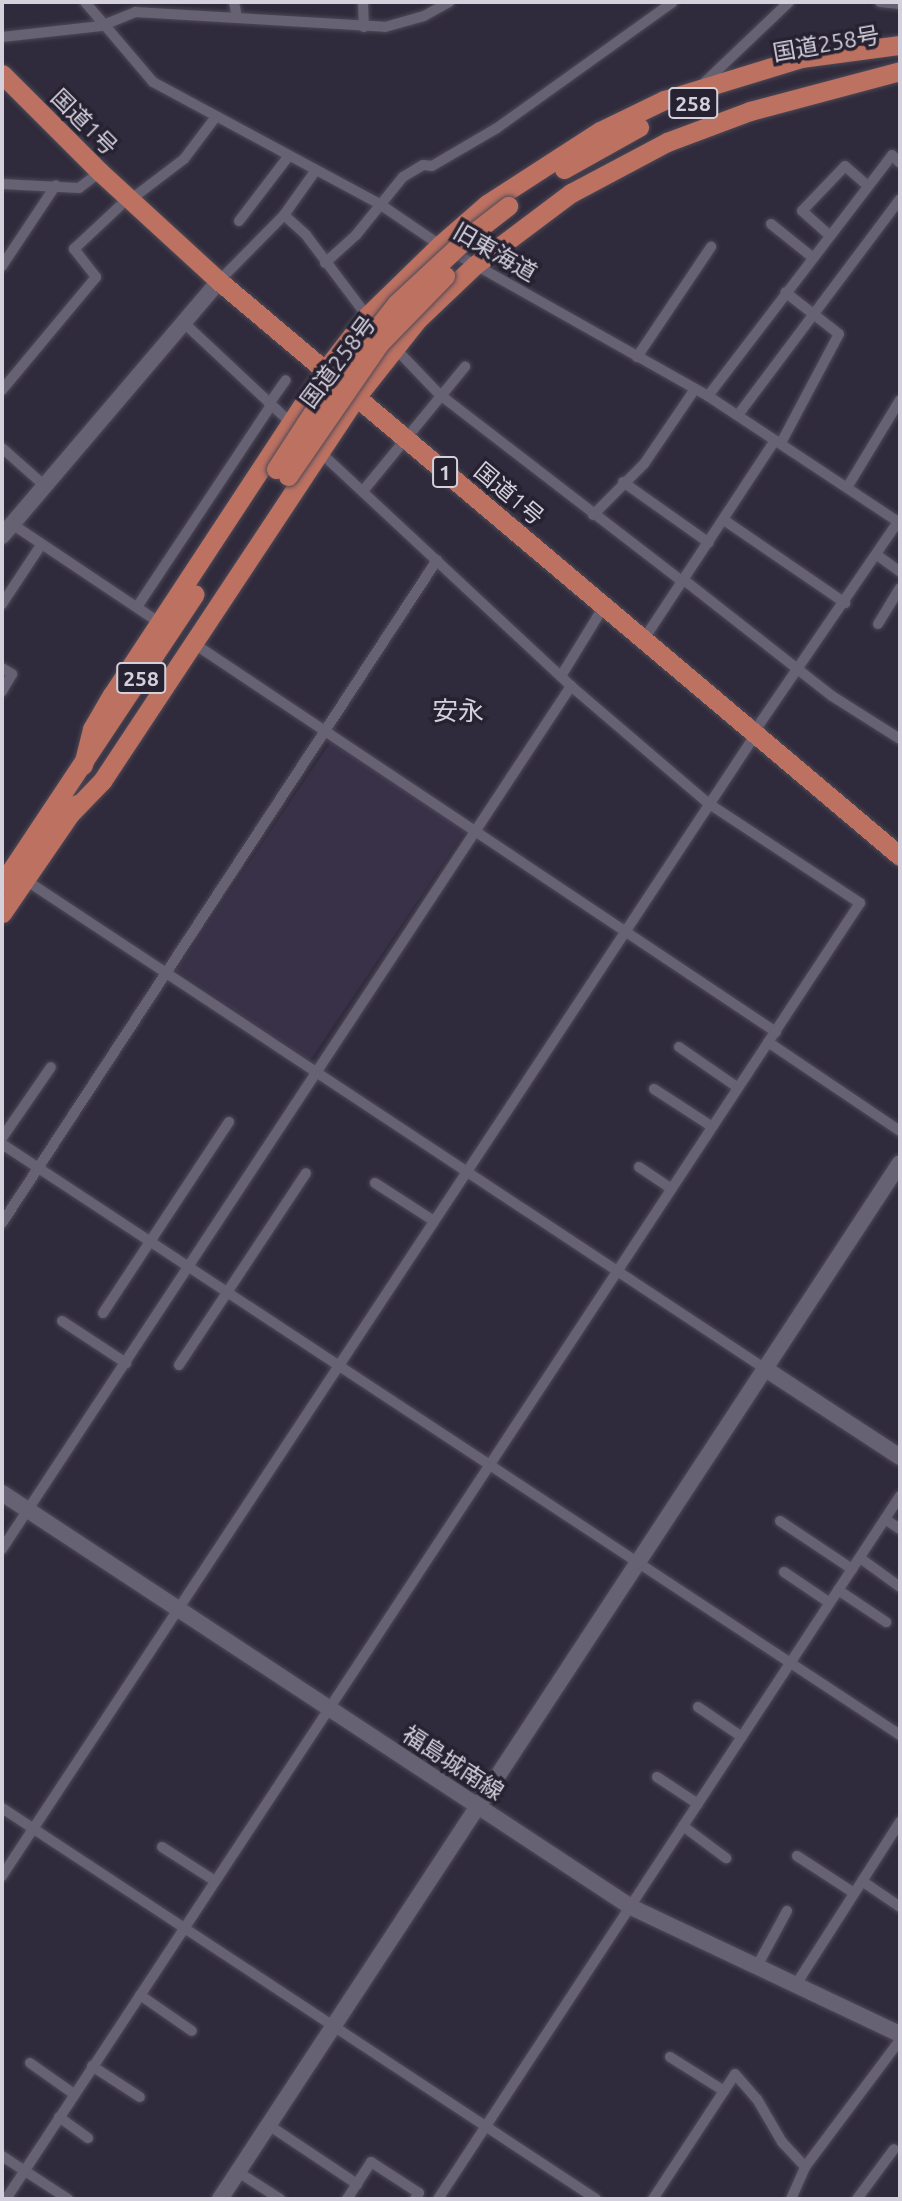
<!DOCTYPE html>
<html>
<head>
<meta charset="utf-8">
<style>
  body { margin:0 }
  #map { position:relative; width:902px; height:2201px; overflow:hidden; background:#302b3c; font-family:Ubuntu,"Noto Sans JP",sans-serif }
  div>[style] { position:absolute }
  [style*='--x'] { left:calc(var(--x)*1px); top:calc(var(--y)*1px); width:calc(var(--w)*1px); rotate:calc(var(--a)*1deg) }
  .built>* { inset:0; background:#383148; transform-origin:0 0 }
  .roads { filter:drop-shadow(0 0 2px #4d4957) drop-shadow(0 0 2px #4d4957) }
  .street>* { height:10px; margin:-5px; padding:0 5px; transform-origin:5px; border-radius:5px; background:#666173 }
  .secondary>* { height:16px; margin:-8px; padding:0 8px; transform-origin:8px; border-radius:8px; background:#666173 }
  .highway>* { height:19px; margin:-9.5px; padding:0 9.5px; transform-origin:9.5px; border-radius:9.5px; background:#bc7161 }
  .bridges { filter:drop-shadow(0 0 2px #4d4957) drop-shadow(0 0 2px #4d4957) }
  .highway-bridge>* { height:19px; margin:-9.5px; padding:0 9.5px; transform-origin:9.5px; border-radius:9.5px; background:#bc7161 }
  span { translate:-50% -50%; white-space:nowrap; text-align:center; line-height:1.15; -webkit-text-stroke:7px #272232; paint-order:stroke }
  .shield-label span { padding:2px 5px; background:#272232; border:2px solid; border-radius:5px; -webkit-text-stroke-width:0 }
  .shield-label { font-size:21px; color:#d4d1dc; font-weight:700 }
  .street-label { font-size:23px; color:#d4d1dc }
  .quarter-label { font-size:26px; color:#d4d1dc }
  .frame { position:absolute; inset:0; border:4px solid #d4d1dc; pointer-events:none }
</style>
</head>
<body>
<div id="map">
  <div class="built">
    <div style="left:332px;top:740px;width:161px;height:278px;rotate:34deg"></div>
  </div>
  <div class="roads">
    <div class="street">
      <div style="--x:85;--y:2;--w:105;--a:49.6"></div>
      <div style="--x:153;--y:82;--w:259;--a:28.3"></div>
      <div style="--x:381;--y:205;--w:71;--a:34.1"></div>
      <div style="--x:440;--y:245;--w:308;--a:29.4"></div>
      <div style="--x:708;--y:396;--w:230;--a:33.5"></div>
      <div style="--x:234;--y:2;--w:16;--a:79"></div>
      <div style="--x:363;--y:2;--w:25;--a:88"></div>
      <div style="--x:880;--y:2;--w:20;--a:6"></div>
      <div style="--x:2;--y:37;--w:100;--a:-6.3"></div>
      <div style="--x:101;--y:26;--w:37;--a:-22"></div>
      <div style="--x:135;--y:12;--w:250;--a:3.4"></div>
      <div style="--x:385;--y:27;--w:41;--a:-15.8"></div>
      <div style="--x:424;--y:16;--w:29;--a:-29"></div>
      <div style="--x:703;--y:84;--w:119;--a:-43.6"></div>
      <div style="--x:2;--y:184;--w:77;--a:3"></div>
      <div style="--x:79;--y:188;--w:26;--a:-37"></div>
      <div style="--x:138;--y:194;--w:58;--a:-37.3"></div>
      <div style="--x:184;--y:159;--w:51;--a:-52.9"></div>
      <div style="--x:284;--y:215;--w:30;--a:42"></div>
      <div style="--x:306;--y:235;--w:101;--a:53"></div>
      <div style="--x:239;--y:221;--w:81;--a:-52.6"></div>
      <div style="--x:771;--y:224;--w:53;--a:38.8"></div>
      <div style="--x:829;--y:235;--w:36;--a:-138"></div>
      <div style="--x:802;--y:211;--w:62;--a:-46.3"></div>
      <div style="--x:845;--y:166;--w:30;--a:41"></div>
      <div style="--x:325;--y:263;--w:42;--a:-42.1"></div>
      <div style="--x:356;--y:235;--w:75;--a:-51"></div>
      <div style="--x:403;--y:177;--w:23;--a:-31"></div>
      <div style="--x:423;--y:165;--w:9;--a:6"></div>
      <div style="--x:432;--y:166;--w:75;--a:-30.3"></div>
      <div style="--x:497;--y:128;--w:216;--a:-35.6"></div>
      <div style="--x:2;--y:266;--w:97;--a:-56.3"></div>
      <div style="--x:219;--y:281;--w:93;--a:-45.4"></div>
      <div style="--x:284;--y:215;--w:55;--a:-54.6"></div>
      <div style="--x:183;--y:322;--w:148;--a:43.1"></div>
      <div style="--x:394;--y:347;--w:65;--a:46.2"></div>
      <div style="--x:439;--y:394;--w:308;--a:37.6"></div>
      <div style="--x:637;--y:357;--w:133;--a:-56.1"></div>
      <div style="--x:2;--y:390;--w:147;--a:-50.2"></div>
      <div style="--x:96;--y:277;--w:36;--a:-128"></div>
      <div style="--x:74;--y:249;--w:63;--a:-43.1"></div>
      <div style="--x:708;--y:396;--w:303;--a:-52.6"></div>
      <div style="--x:892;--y:155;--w:11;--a:45"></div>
      <div style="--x:269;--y:404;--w:29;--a:-55"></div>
      <div style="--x:738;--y:415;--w:270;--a:-53.1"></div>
      <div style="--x:781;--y:443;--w:123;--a:-62"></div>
      <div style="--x:839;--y:334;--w:68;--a:-142.1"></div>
      <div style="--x:2;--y:448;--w:57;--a:41.5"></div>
      <div style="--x:623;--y:482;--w:105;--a:35.3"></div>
      <div style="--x:848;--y:486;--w:100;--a:-58.8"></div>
      <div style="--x:363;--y:491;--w:161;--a:-50.6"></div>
      <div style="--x:593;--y:515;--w:72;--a:-45"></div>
      <div style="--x:644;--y:464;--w:91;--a:-55.8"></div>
      <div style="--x:724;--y:520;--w:147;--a:34.4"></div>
      <div style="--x:12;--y:524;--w:178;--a:33.8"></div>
      <div style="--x:877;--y:555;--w:29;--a:36"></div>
      <div style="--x:684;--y:580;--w:188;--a:38.1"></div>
      <div style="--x:832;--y:696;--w:80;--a:32.3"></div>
      <div style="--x:2;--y:604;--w:71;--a:-56.5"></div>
      <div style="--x:137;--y:607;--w:242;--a:-56.4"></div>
      <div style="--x:878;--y:624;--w:42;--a:-58.6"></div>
      <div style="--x:644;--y:639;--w:238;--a:-56.6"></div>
      <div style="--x:193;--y:643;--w:701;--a:33.71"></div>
      <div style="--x:2;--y:668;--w:12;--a:31"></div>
      <div style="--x:12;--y:674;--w:20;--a:120"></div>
      <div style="--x:561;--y:676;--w:82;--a:-58.4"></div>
      <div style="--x:754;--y:732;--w:255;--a:-55.6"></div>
      <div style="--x:24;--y:879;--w:891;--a:33.46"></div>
      <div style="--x:768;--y:1042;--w:159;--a:34"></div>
      <div style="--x:679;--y:1047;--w:70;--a:34.6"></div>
      <div style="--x:654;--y:1089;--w:68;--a:33"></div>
      <div style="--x:2;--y:1138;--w:86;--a:-55.4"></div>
      <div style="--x:2;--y:1144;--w:1075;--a:33.35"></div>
      <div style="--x:639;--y:1167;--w:37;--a:34"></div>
      <div style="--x:375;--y:1183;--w:70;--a:32.8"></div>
      <div style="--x:2;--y:1223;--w:793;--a:-56.73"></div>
      <div style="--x:103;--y:1313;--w:229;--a:-56.6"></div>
      <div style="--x:62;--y:1321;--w:77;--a:33.3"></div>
      <div style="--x:179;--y:1365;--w:230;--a:-56.5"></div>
      <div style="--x:885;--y:1519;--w:18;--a:34"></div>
      <div style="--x:780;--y:1521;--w:87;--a:33.7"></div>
      <div style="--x:2;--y:1549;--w:1034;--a:-56.6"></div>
      <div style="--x:860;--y:1558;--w:49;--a:35.9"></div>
      <div style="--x:784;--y:1572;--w:55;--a:34"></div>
      <div style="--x:838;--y:1590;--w:58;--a:33.7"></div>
      <div style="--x:698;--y:1707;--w:53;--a:34.3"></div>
      <div style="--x:657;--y:1777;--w:49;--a:33.4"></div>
      <div style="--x:2;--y:1808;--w:711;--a:33.35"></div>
      <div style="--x:683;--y:1826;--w:54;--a:36.7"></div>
      <div style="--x:162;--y:1847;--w:63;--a:32.7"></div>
      <div style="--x:797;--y:1856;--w:68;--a:33"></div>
      <div style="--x:2;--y:1876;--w:1368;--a:-56.57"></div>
      <div style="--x:862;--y:1881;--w:46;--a:34.4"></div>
      <div style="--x:756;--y:1968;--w:65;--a:-61.5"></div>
      <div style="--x:795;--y:1986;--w:195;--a:-57.4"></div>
      <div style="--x:140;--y:1995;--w:63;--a:34.7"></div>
      <div style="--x:670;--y:2057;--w:64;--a:32.2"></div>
      <div style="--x:30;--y:2063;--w:54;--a:35.2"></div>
      <div style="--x:92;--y:2066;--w:57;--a:32.9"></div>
      <div style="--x:59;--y:2117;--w:36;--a:36"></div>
      <div style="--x:270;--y:2126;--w:105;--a:33.7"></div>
      <div style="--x:2;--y:2156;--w:79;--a:33.1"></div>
      <div style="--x:238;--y:2172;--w:50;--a:32.7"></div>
      <div style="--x:6;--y:2199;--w:1552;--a:-56.62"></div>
      <div style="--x:860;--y:903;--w:181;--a:-146.7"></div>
      <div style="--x:709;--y:804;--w:182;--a:-139.5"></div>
      <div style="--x:571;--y:686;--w:345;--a:-137"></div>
      <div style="--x:347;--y:2199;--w:44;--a:-57"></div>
      <div style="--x:371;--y:2162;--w:57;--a:32.9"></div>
      <div style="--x:419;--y:2193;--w:7;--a:124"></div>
      <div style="--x:438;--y:2199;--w:841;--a:-56.69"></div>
      <div style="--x:653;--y:2199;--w:149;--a:-56.7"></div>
      <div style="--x:735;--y:2074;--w:33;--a:49"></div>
      <div style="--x:757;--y:2099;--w:50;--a:59.8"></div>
      <div style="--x:782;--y:2142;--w:34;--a:47"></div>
      <div style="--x:791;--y:2199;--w:35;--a:-66"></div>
      <div style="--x:805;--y:2167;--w:159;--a:-53.2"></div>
      <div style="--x:857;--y:2199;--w:62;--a:-53.5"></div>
    </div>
    <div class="secondary">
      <div style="--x:2;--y:536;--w:335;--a:-49.6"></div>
      <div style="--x:767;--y:1370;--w:159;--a:33.2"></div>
      <div style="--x:2;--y:1493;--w:753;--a:33.35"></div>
      <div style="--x:631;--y:1907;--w:297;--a:25.3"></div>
      <div style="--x:220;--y:2199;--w:1239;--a:-56.72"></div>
    </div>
    <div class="highway">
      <div style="--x:2;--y:74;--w:139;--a:45"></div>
      <div style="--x:100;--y:172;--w:161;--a:42.5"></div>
      <div style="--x:219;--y:281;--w:891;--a:40.18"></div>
      <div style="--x:564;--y:169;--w:86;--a:-29.2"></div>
      <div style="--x:83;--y:765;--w:37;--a:-76"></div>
      <div style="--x:92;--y:729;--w:39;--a:-60"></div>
      <div style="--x:112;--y:695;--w:390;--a:-56.7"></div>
      <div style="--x:326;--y:369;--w:67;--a:-52.3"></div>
      <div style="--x:367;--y:316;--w:102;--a:-44.2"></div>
      <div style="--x:440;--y:245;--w:62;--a:-41.1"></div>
      <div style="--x:487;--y:204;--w:135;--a:-32.9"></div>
      <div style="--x:600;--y:131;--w:71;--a:-25.8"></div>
      <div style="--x:664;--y:100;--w:143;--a:-17"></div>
      <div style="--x:801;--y:58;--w:100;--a:-7.5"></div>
      <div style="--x:71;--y:813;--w:45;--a:-45.9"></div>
      <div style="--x:102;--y:781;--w:462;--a:-56.5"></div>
      <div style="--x:357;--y:396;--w:98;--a:-51.6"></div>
      <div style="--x:418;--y:319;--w:79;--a:-43.5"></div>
      <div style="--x:475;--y:265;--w:120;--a:-36.9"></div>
      <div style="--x:571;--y:193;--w:109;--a:-28"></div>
      <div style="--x:667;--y:142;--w:89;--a:-20.5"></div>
      <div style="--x:750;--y:111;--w:155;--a:-14.9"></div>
      <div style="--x:2;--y:884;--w:348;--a:-56.4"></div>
      <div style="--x:2;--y:913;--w:132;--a:-55.5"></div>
    </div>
  </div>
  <div class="bridges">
    <div class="highway-bridge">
      <div style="--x:276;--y:469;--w:88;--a:-57"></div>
      <div style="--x:324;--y:395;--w:116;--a:-51.6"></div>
      <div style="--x:396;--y:304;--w:98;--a:-42.9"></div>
      <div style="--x:468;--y:237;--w:51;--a:-37.8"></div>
      <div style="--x:288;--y:476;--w:160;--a:-55.4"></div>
      <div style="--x:379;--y:344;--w:95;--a:-45.9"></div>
    </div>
  </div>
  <div class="shield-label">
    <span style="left:693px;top:103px">258</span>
    <span style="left:445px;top:472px">1</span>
    <span style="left:141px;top:678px">258</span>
  </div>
  <div class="street-label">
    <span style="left:826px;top:44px;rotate:-10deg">国道258号</span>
    <span style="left:84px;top:122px;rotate:45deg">国道1号</span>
    <span style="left:495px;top:252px;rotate:30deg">旧東海道</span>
    <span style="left:338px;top:362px;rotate:-53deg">国道258号</span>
    <span style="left:509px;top:494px;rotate:40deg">国道1号</span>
    <span style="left:453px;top:1763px;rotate:33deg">福島城南線</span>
  </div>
  <div class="quarter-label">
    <span style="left:458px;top:711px">安永</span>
  </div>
  <div class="frame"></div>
</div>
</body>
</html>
